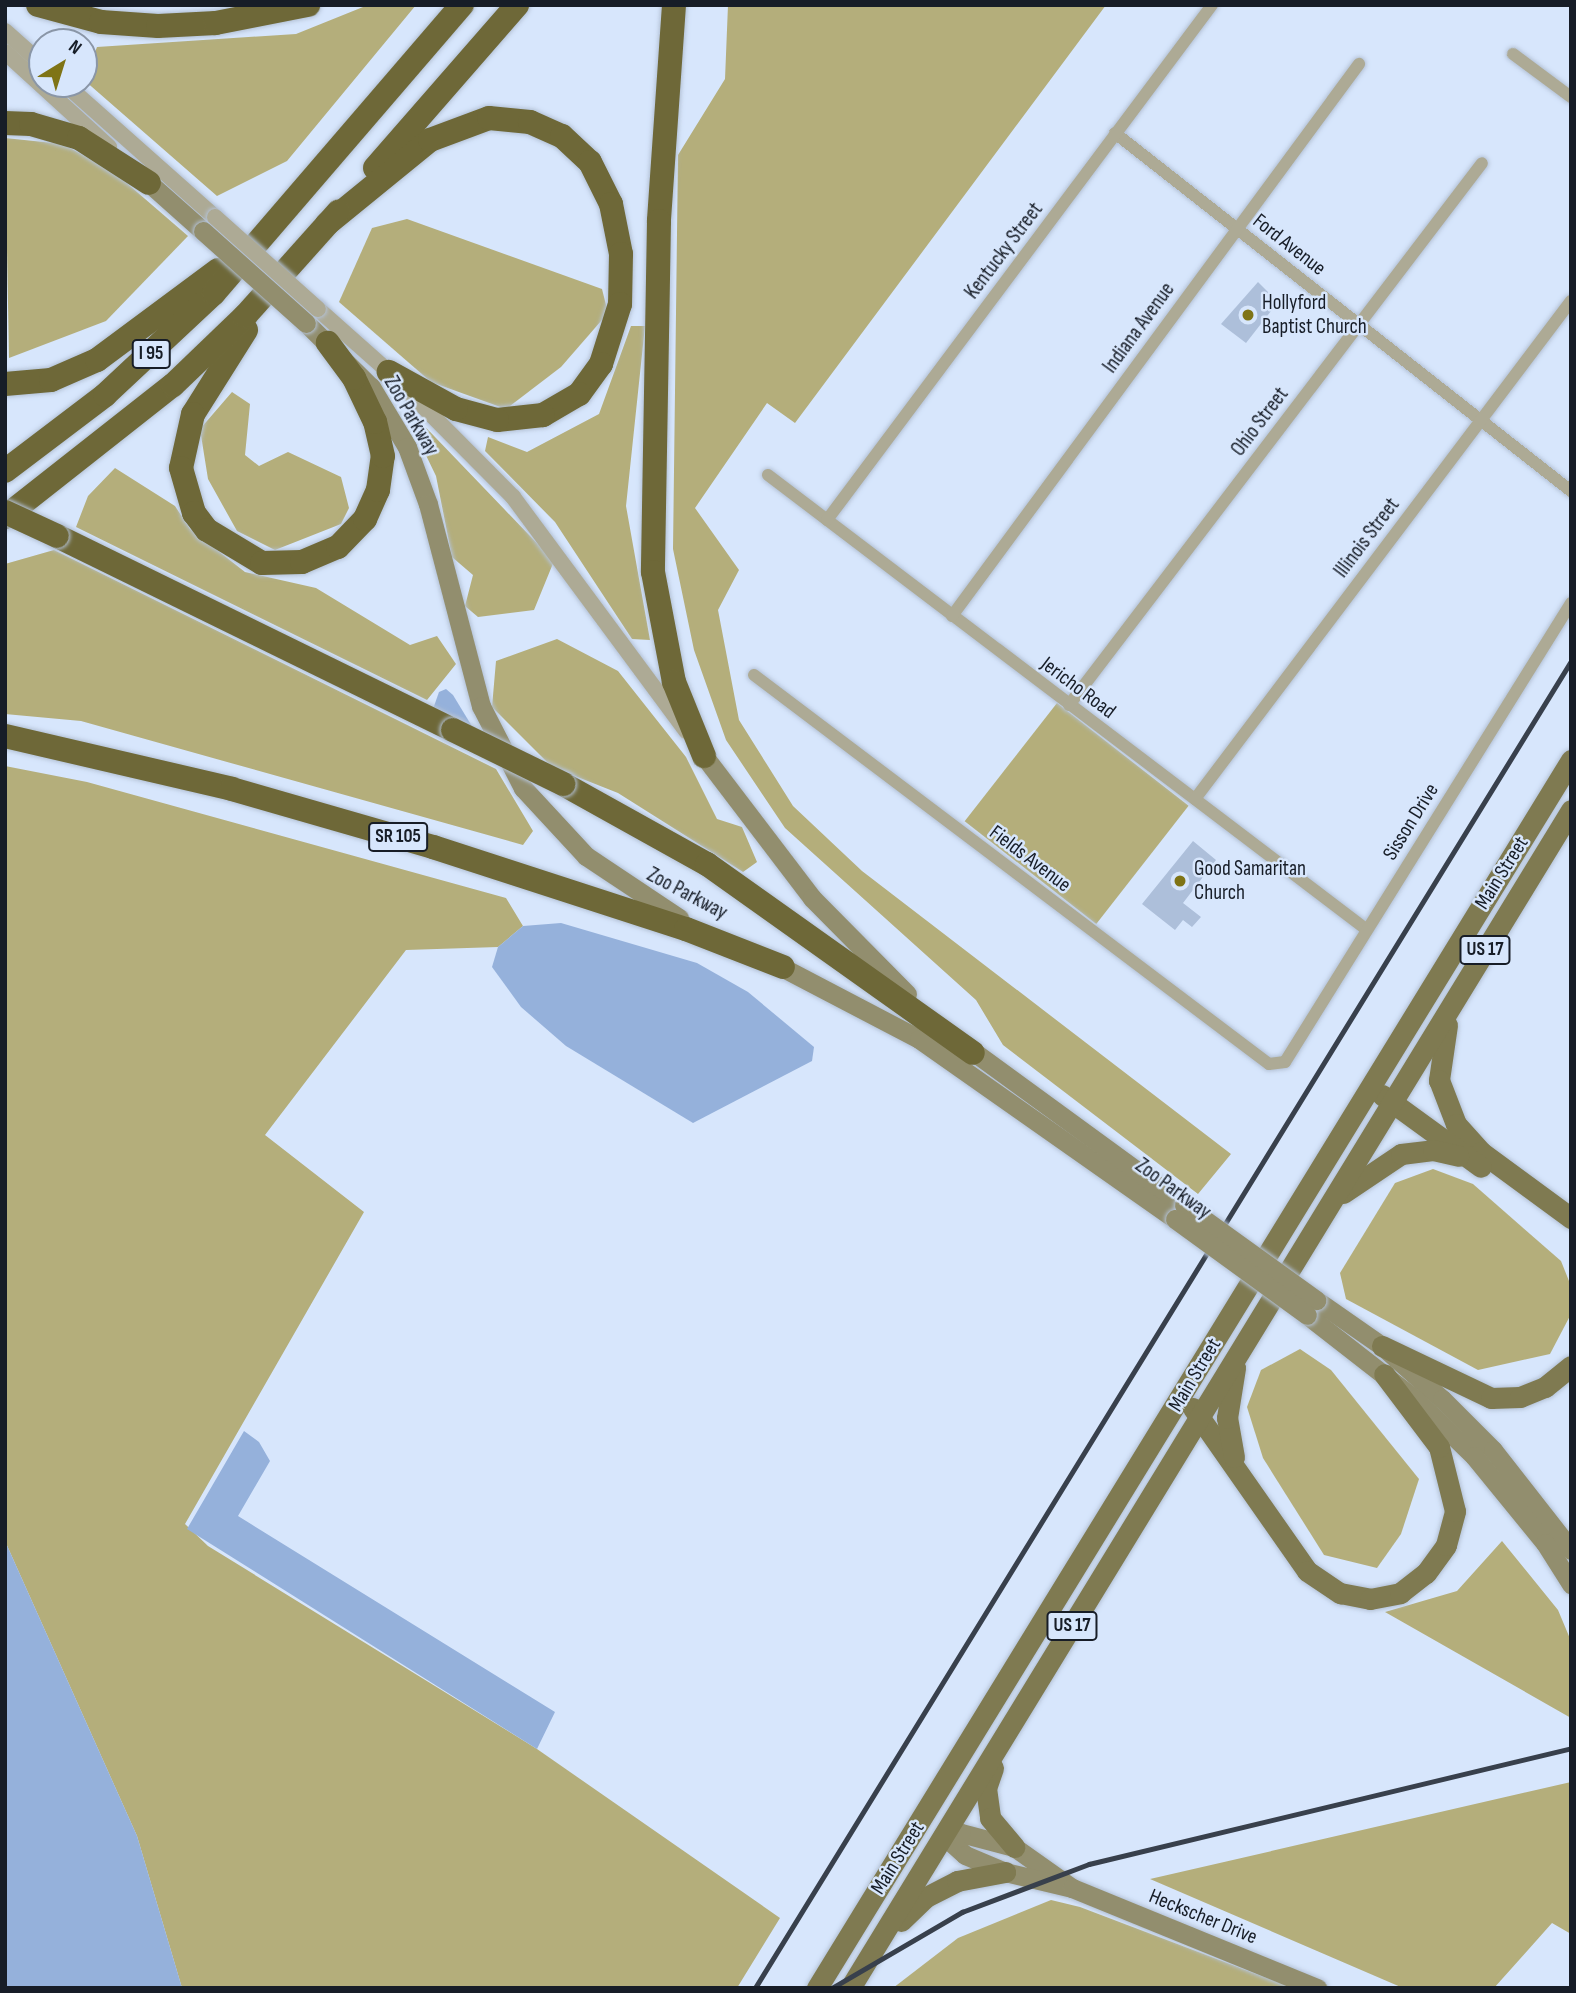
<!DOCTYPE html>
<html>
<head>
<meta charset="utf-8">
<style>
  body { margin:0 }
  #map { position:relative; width:1576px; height:1993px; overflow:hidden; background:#d7e6fc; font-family:"Sofia Sans Condensed",sans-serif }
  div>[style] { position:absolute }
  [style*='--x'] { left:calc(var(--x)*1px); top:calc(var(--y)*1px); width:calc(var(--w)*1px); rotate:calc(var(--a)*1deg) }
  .forest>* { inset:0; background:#b4ae7b; transform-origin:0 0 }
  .water>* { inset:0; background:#95b1db }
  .building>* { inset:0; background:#adbfda }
  .roads { filter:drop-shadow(0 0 2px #b4c2d6) drop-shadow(0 0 2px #b4c2d6) }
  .minor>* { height:12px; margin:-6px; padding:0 6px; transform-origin:6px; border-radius:6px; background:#adaa95 }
  .tertiary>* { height:16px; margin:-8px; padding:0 8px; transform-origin:8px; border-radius:8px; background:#adaa95 }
  .secondary>* { height:19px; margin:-9.5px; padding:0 9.5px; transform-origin:9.5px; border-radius:9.5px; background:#928e6e }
  .primary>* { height:21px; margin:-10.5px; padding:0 10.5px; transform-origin:10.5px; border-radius:10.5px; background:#7f7a51 }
  .motorway>* { height:24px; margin:-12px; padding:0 12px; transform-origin:12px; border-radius:12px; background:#6e6838 }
  .rail>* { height:4.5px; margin:-2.25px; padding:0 2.25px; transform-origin:2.25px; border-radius:2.25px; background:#38404c }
  .bridges { filter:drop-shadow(0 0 2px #b4c2d6) drop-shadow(0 0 2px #b4c2d6) }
  .tertiary-bridge>* { height:16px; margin:-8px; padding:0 8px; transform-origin:8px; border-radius:8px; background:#adaa95 }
  .secondary-bridge>* { height:19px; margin:-9.5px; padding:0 9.5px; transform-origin:9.5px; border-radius:9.5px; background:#928e6e }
  .motorway-bridge>* { height:24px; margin:-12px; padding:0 12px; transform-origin:12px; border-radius:12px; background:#6e6838 }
  .dots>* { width:19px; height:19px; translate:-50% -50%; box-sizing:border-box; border:4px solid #d7e6fc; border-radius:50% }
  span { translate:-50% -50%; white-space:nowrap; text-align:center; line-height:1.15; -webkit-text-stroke:5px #d7e6fc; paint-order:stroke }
  .shield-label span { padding:2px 5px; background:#d7e6fc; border:2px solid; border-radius:5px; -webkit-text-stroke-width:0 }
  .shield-label { font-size:19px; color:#171d27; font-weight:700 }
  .street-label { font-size:21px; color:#171d27 }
  .poi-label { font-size:21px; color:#171d27 }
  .left { translate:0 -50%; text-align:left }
  .frame { position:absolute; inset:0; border:7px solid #171d27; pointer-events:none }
  .north { position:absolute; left:28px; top:28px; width:70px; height:70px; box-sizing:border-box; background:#d7e6fc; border:2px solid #8a96a7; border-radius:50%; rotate:38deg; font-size:19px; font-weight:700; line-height:28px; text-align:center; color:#171d27 }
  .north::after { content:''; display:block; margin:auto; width:24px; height:32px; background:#7f7416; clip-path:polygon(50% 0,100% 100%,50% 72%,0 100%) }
</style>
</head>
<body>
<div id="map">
  <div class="forest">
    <div style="clip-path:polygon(368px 5px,416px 5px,287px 161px,217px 196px,84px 80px,97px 47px,296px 34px)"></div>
    <div style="clip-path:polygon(728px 5px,1106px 5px,795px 423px,767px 403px,695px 508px,739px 570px,718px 610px,739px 720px,793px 806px,862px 871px,1231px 1154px,1198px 1194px,1003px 1045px,976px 1000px,785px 828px,726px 740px,694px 650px,673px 549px,678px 155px,725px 79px)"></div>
    <div style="clip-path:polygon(5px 138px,63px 144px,115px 173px,188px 236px,106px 321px,9px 358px)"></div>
    <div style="clip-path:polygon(407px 219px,602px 289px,608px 313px,561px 367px,506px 409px,431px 382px,339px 302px,372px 228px)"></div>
    <div style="clip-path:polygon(631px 326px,645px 326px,626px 506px,650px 640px,632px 639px,555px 522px,485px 451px,488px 437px,527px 452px,599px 414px)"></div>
    <div style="clip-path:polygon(232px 392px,250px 404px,245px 455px,259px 466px,288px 452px,341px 477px,349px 508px,341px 524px,275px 550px,237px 531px,208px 479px,200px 429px)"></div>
    <div style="clip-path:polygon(411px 412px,554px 561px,534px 610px,478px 617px,465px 606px,473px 575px,452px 557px,436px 476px,406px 414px)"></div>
    <div style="clip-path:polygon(115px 468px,175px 506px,190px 529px,245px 572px,316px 588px,410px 645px,437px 636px,456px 664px,427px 700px,76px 527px,88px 496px)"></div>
    <div style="clip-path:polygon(54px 550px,496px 769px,533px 831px,523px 845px,81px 721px,5px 714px,5px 564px)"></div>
    <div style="clip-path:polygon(557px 639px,618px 671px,686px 757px,717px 819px,742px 827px,757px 862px,743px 872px,618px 793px,552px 767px,492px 707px,496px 661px)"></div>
    <div style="left:1057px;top:703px;width:167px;height:150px;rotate:38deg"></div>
    <div style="clip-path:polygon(5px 766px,87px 782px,506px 898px,523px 926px,498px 947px,406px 950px,265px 1135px,364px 1212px,185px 1524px,208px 1546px,537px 1749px,780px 1918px,737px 1988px,182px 1988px,137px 1836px,5px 1541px)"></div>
    <div style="clip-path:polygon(1433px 1169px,1473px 1184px,1561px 1261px,1571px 1286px,1571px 1314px,1550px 1354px,1478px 1370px,1346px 1299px,1340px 1273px,1395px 1183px)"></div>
    <div style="clip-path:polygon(1300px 1349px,1331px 1370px,1419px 1479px,1401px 1534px,1377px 1568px,1324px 1555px,1263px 1458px,1247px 1407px,1261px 1370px)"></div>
    <div style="clip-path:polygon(1502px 1541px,1558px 1610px,1571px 1641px,1571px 1718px,1385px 1612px,1457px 1591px)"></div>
    <div style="clip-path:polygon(1571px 1782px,1571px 1934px,1552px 1923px,1494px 1988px,1403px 1988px,1150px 1879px)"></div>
    <div style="clip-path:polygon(1051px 1900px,1080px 1907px,1293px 1988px,893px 1988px,958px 1938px)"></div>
  </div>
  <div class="water">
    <div style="clip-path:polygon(446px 689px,453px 695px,473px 728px,433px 709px,439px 692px)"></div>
    <div style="clip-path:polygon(561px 923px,697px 963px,748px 992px,814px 1047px,812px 1061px,693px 1123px,566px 1046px,521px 1007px,492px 967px,498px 947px,523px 926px)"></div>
    <div style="clip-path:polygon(244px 1431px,259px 1442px,270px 1461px,238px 1516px,555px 1712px,537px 1749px,187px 1529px)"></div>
    <div style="clip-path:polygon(5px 1541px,137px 1836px,182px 1988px,5px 1988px)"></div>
  </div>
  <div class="building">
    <div style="clip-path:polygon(1258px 282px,1278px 302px,1246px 343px,1221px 324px)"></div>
    <div style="clip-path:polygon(1193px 841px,1216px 860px,1183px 903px,1201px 917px,1192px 927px,1183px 920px,1175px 930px,1142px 904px)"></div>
  </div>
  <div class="roads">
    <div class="minor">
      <div style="--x:1513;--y:54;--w:72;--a:36.6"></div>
      <div style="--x:1115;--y:133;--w:580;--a:38.14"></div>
      <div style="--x:768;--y:475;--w:751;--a:37.21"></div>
      <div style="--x:827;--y:520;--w:643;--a:-53.22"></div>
      <div style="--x:952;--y:616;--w:686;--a:-53.6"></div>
      <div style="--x:754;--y:675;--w:645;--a:37.07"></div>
      <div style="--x:1269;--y:1064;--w:16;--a:-7"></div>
      <div style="--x:1285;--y:1062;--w:541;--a:-58.07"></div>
      <div style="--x:1069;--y:705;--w:681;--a:-52.69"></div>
      <div style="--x:1195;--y:799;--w:624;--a:-52.95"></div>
    </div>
    <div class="tertiary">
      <div style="--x:5;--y:31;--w:50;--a:41.7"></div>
      <div style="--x:5;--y:52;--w:141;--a:42.4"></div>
      <div style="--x:65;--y:84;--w:200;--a:41.6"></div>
      <div style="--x:318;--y:309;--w:95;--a:41.6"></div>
      <div style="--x:389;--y:372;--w:176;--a:45.2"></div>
      <div style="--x:513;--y:497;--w:291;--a:53.5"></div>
    </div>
    <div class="secondary">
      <div style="--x:149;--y:183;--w:72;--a:41.6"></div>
      <div style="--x:306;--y:323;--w:91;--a:44.6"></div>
      <div style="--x:371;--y:387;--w:70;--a:59"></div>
      <div style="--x:407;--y:447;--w:61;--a:69.8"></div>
      <div style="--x:428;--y:504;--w:209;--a:75.3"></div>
      <div style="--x:481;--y:706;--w:92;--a:62.9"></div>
      <div style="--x:523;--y:788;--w:93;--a:47.2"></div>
      <div style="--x:586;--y:856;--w:112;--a:33.7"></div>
      <div style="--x:704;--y:756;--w:178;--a:52.7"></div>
      <div style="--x:812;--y:898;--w:135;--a:45.3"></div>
      <div style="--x:770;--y:961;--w:168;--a:27.6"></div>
      <div style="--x:919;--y:1039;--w:313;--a:35.1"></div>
      <div style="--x:963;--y:1044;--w:273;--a:36.1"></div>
      <div style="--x:1316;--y:1300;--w:80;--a:34.9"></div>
      <div style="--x:1382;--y:1346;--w:80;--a:41.5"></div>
      <div style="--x:1442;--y:1399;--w:72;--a:45"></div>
      <div style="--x:1493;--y:1450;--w:127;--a:52"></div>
      <div style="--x:1307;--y:1315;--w:137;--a:37.9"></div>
      <div style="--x:1415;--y:1399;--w:82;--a:44"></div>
      <div style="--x:1474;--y:1456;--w:112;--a:50.8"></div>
      <div style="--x:1545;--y:1543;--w:49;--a:57.6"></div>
      <div style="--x:1072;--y:1888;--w:71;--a:-144.7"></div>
      <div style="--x:1014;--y:1847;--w:55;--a:-165.2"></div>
      <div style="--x:961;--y:1833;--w:17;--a:170"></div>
      <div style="--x:944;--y:1836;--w:28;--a:42"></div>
      <div style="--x:965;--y:1855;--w:43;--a:23"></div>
      <div style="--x:1005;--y:1872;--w:69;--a:13.4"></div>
      <div style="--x:1072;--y:1888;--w:265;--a:22.2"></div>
    </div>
    <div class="primary">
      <div style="--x:1447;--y:1025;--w:56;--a:98.3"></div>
      <div style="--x:1439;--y:1080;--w:47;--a:68.9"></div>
      <div style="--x:1456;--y:1124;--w:38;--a:48"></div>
      <div style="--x:1481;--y:1152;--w:112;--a:36.3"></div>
      <div style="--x:1382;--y:1095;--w:122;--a:36"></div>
      <div style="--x:1343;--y:1193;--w:70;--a:-33.9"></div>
      <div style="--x:1401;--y:1154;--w:32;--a:-7"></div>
      <div style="--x:1433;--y:1150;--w:26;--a:13"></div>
      <div style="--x:1382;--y:1346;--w:121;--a:25.5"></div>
      <div style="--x:1491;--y:1398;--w:29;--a:-2"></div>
      <div style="--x:1520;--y:1397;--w:27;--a:-22"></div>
      <div style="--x:1545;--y:1387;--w:33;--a:-39"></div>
      <div style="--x:1193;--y:1408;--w:199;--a:55"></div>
      <div style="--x:1307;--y:1571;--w:40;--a:34"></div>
      <div style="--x:1340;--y:1593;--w:31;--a:11"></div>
      <div style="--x:1370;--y:1599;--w:31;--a:-11"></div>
      <div style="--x:1400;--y:1593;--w:33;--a:-38"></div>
      <div style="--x:1426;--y:1573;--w:34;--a:-54"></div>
      <div style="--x:1446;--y:1545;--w:35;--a:-75"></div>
      <div style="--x:1455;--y:1511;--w:66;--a:-104"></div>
      <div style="--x:1439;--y:1447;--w:91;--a:-127"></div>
      <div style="--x:1234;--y:1457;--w:40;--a:-100"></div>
      <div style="--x:1227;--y:1418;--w:51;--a:-80.9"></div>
      <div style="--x:993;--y:1768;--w:21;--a:109"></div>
      <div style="--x:986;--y:1788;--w:30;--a:82"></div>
      <div style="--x:990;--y:1818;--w:38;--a:50"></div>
      <div style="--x:901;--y:1921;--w:35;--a:-44"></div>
      <div style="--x:926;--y:1897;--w:35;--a:-27"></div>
      <div style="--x:957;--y:1881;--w:49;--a:-10.6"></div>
      <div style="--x:817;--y:1988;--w:1441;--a:-58.45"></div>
      <div style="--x:850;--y:1988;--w:1381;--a:-58.53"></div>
    </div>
    <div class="motorway">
      <div style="--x:38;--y:5;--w:65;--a:15.1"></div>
      <div style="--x:101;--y:22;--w:57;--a:4"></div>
      <div style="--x:158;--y:26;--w:58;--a:-3"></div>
      <div style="--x:216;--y:23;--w:94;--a:-11.1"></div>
      <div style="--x:674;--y:5;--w:217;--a:94"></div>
      <div style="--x:659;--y:221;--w:351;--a:91"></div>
      <div style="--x:653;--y:572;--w:112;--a:79.2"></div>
      <div style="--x:674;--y:682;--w:80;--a:67.9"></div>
      <div style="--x:5;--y:123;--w:26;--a:2"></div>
      <div style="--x:31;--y:124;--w:50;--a:16.3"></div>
      <div style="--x:79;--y:138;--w:83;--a:32.7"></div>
      <div style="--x:375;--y:168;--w:216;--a:-48.9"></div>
      <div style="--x:327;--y:224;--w:133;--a:-39.2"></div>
      <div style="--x:430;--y:140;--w:63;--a:-20.4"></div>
      <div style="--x:489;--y:118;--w:41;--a:5.6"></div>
      <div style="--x:530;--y:122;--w:35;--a:24"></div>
      <div style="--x:562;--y:136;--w:38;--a:43"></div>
      <div style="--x:590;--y:162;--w:47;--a:63.4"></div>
      <div style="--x:611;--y:204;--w:51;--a:78.7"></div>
      <div style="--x:621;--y:254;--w:50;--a:91.1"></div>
      <div style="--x:620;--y:304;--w:63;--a:107.6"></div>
      <div style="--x:601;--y:364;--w:37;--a:126"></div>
      <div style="--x:579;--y:394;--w:42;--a:149.7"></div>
      <div style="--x:543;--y:415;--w:46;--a:173.8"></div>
      <div style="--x:497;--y:420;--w:42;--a:-165"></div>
      <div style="--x:456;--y:409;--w:77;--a:-151.1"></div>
      <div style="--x:246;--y:330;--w:99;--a:122.2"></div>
      <div style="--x:193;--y:414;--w:55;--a:102.5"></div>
      <div style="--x:181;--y:468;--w:47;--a:73.9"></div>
      <div style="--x:194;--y:513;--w:21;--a:53"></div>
      <div style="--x:207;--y:530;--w:64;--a:31"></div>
      <div style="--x:262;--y:563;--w:40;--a:-1.4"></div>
      <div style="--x:302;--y:562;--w:39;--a:-23"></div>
      <div style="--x:338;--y:547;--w:39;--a:-46"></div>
      <div style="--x:365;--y:519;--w:32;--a:-66"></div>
      <div style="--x:378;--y:490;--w:34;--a:-82"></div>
      <div style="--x:383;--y:456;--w:35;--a:-103"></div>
      <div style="--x:375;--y:422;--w:49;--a:-115.5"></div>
      <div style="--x:354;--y:378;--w:44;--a:-126.6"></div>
      <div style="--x:5;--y:384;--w:46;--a:-5"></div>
      <div style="--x:51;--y:380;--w:50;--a:-23.5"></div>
      <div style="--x:97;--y:360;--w:151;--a:-36.6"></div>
      <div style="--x:5;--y:471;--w:126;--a:-37.2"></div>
      <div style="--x:105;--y:395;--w:149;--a:-43.1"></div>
      <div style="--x:214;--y:293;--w:380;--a:-49.3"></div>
      <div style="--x:5;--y:517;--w:214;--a:-38.2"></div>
      <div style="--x:173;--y:385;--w:100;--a:-43.8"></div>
      <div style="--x:245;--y:316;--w:140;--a:-48.2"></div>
      <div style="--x:57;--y:536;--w:441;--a:26.1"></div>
      <div style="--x:5;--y:736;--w:233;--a:13.1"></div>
      <div style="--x:232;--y:789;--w:209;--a:16.1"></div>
      <div style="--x:433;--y:847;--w:266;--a:18"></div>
      <div style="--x:686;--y:929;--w:104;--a:21.4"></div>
      <div style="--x:563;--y:784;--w:165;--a:29.1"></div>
      <div style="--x:707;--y:864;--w:326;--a:35.4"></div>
    </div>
  </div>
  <div class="rail">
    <div style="--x:755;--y:1988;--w:1558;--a:-58.41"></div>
    <div style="--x:832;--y:1988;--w:151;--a:-30.3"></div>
    <div style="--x:962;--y:1912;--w:136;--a:-20.7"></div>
    <div style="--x:1089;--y:1864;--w:496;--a:-13.5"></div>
  </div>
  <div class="bridges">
    <div class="tertiary-bridge">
      <div style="--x:215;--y:217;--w:138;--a:41.8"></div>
    </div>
    <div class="secondary-bridge">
      <div style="--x:203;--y:231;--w:138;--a:41.8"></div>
      <div style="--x:1184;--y:1205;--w:163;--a:35.7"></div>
      <div style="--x:1175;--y:1219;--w:163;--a:36"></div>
    </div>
    <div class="motorway-bridge">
      <div style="--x:5;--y:512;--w:57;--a:24.8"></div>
      <div style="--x:453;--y:730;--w:123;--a:26.1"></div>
    </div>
  </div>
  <div class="dots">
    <div style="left:1248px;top:315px;background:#7f7416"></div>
    <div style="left:1180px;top:881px;background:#7f7416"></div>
  </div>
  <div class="shield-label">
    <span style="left:151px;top:354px">I 95</span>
    <span style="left:398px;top:837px">SR 105</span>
    <span style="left:1485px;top:950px">US 17</span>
    <span style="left:1072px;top:1626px">US 17</span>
  </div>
  <div class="street-label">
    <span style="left:1289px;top:245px;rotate:38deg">Ford Avenue</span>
    <span style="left:1004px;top:251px;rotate:-53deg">Kentucky Street</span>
    <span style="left:1139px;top:328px;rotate:-54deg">Indiana Avenue</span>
    <span style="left:411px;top:416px;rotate:60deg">Zoo Parkway</span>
    <span style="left:1260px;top:422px;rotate:-53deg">Ohio Street</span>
    <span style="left:1367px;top:538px;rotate:-53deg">Illinois Street</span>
    <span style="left:1078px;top:688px;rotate:37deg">Jericho Road</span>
    <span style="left:1411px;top:822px;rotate:-58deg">Sisson Drive</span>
    <span style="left:1030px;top:859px;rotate:37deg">Fields Avenue</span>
    <span style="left:1502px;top:873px;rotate:-58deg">Main Street</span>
    <span style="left:687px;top:894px;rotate:28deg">Zoo Parkway</span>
    <span style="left:1173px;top:1189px;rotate:36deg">Zoo Parkway</span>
    <span style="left:1195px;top:1375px;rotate:-59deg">Main Street</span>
    <span style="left:898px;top:1858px;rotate:-58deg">Main Street</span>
    <span style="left:1203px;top:1917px;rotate:22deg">Heckscher Drive</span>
  </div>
  <div class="poi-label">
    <span class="left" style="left:1262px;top:315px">Hollyford<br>Baptist Church</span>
    <span class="left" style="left:1194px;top:881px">Good Samaritan<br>Church</span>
  </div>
  <div class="frame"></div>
  <div class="north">N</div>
</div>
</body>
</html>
